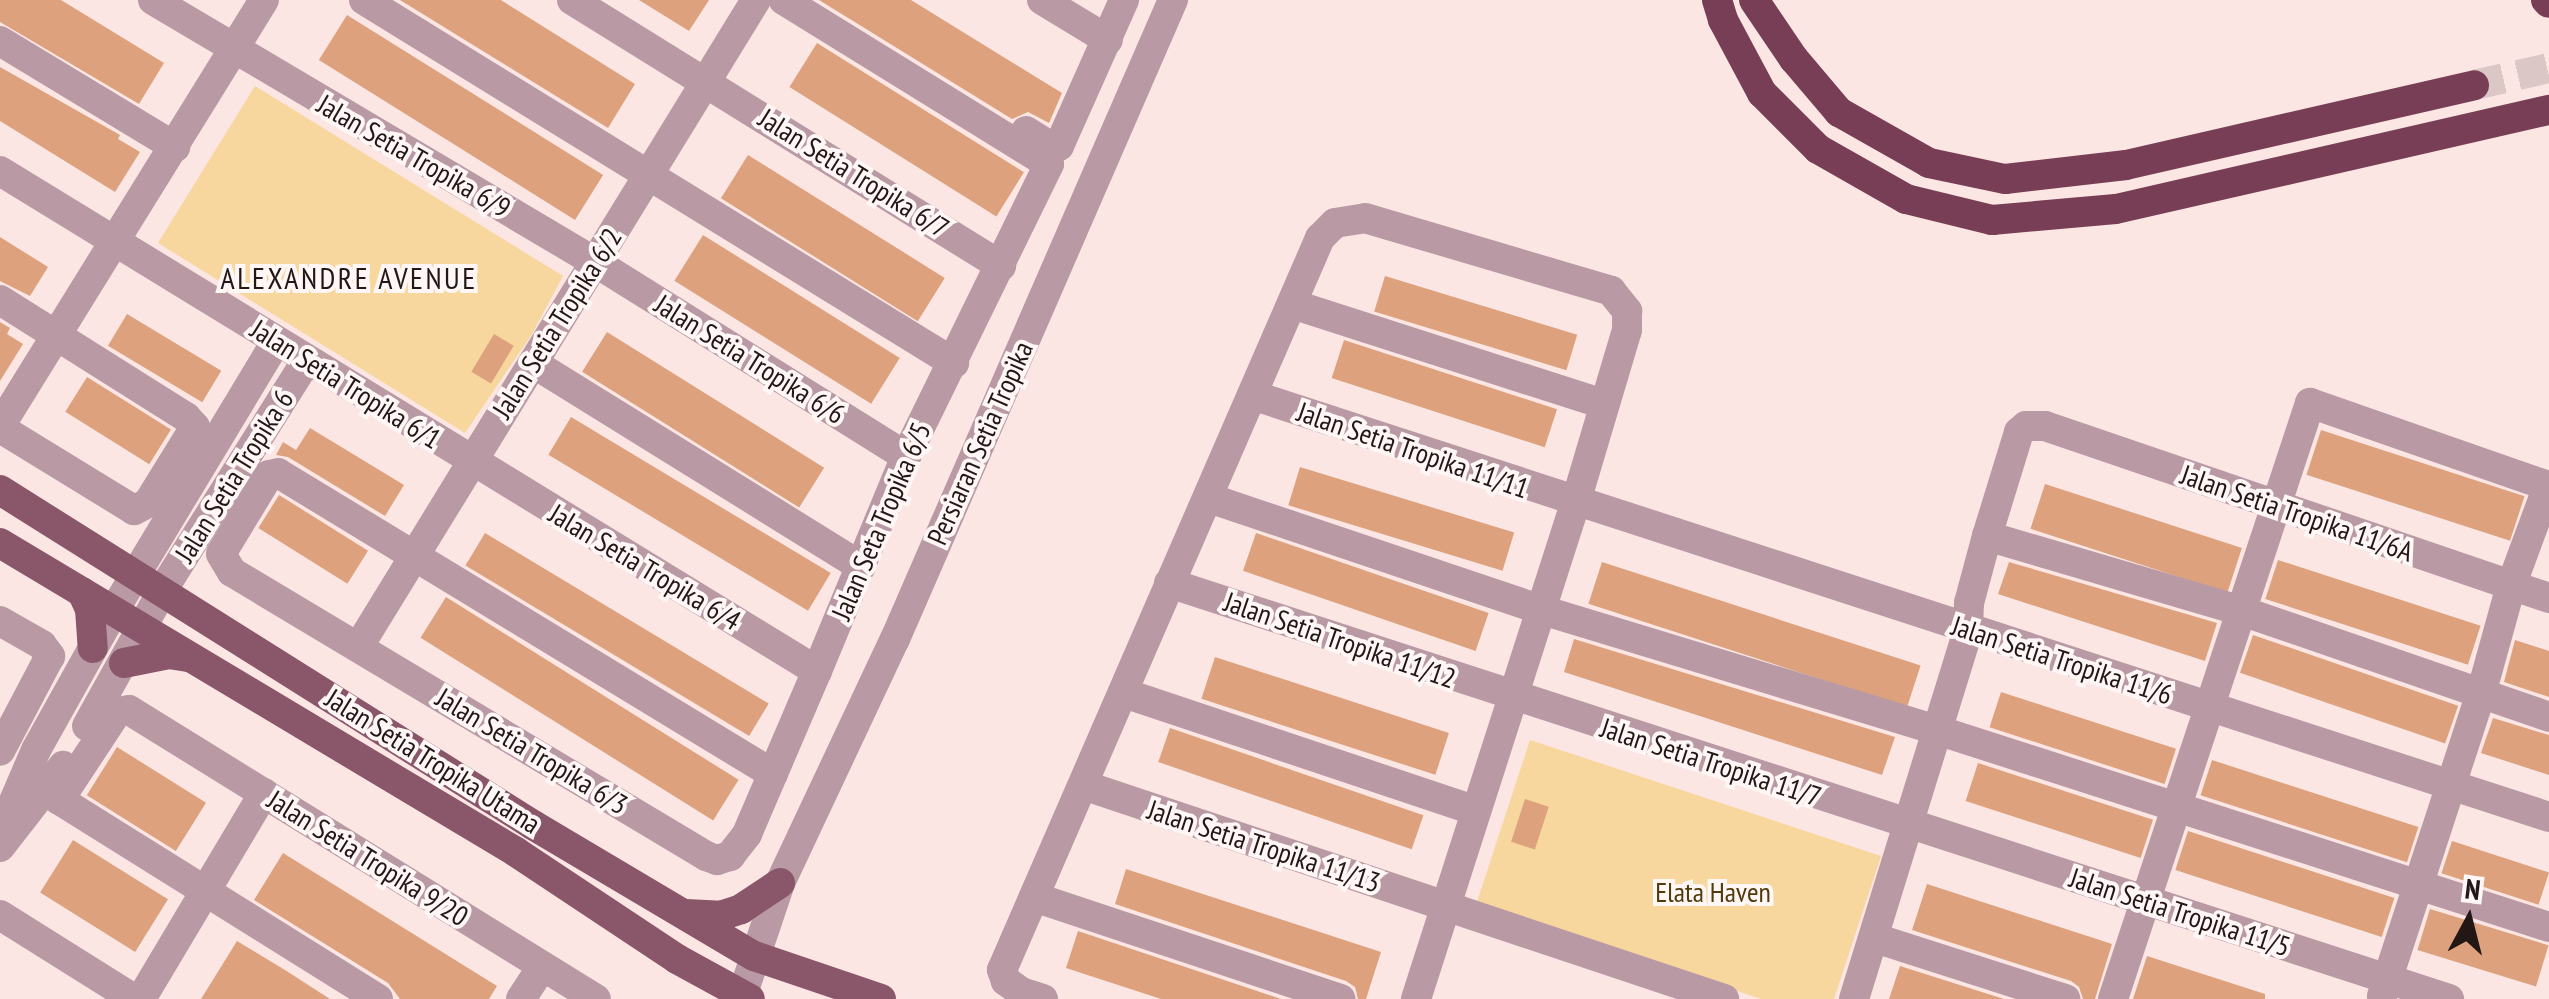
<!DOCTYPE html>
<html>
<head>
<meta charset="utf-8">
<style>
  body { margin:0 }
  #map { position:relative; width:2549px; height:999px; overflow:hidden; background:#fbe6e4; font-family:"PT Sans Narrow",sans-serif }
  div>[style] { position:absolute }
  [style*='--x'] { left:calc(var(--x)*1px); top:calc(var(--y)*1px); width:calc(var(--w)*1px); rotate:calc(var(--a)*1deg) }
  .green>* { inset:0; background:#f7d79e }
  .building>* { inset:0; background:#dda27d; transform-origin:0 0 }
  .highway-tunnel>* { height:30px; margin-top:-15px; transform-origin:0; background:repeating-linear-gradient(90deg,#dbc7c5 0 30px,transparent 0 45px) }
  .minor>* { height:30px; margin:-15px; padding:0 15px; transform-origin:15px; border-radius:15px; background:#b99aa4 }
  .major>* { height:30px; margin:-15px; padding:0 15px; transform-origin:15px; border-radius:15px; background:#8a5669 }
  .highway>* { height:30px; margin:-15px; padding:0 15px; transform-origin:15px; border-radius:15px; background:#783e55 }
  span { translate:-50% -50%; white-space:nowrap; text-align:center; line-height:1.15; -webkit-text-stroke:8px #fef7f6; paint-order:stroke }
  .street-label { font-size:28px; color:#231716 }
  .park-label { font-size:28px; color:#513a09 }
  .neighbourhood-label { font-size:30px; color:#231716; letter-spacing:2.5px }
  .north { position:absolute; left:2419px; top:869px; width:100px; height:100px; -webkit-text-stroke:8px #fef7f6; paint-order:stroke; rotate:7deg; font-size:28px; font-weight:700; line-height:40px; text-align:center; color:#231716 }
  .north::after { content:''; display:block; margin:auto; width:35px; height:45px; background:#231716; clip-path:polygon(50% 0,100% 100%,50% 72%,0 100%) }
</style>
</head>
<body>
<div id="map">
  <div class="green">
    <div style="clip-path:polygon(255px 86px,563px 276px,532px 334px,465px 433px,158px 243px)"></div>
    <div style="clip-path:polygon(1530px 740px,1881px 856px,1834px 999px,1761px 999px,1476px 905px)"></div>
  </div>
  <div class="building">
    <div style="clip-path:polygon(0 0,61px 0,164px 63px,139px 104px,0 22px)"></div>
    <div style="clip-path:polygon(400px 0,501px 0,635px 84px,608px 128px)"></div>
    <div style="clip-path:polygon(639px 0,709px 0,689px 31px)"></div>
    <div style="clip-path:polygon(819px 0,911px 0,1062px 93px,1049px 123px,1028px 112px,1012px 119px)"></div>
    <div style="left:347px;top:15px;width:302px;height:53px;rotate:32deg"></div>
    <div style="left:817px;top:43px;width:244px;height:52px;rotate:32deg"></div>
    <div style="clip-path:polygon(0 67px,120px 135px,118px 139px,140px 152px,115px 192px,0 121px)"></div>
    <div style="left:748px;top:155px;width:232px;height:51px;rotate:32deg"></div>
    <div style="left:703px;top:235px;width:232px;height:54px;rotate:32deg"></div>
    <div style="clip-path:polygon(0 237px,48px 267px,30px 296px,0 281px)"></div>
    <div style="left:1385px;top:276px;width:201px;height:37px;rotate:17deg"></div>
    <div style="left:127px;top:314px;width:110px;height:37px;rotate:31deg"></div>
    <div style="clip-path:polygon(0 322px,10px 328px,7px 334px,23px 344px,0 381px)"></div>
    <div style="left:607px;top:332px;width:256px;height:47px;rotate:32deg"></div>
    <div style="left:494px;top:334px;width:23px;height:44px;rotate:31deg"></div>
    <div style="left:1344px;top:340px;width:224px;height:40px;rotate:18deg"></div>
    <div style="left:87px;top:377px;width:99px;height:41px;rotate:32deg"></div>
    <div style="left:571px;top:417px;width:303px;height:44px;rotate:31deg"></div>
    <div style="clip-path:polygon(310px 428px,404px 485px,385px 516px,288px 457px,276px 455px,283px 442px,296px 450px)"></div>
    <div style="left:2321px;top:430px;width:214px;height:47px;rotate:18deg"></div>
    <div style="left:1300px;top:467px;width:224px;height:40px;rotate:17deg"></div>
    <div style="left:2045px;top:484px;width:207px;height:47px;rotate:18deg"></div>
    <div style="left:279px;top:495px;width:105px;height:39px;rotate:32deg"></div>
    <div style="left:485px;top:533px;width:331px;height:38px;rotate:31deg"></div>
    <div style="left:1256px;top:533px;width:246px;height:40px;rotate:19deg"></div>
    <div style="left:2278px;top:560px;width:213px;height:41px;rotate:18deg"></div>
    <div style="left:1602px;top:562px;width:335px;height:44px;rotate:18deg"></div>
    <div style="clip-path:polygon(2009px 562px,2217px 623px,2205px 661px,1998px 594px)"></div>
    <div style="left:446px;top:597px;width:345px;height:48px;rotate:32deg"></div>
    <div style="left:2253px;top:635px;width:217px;height:40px;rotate:19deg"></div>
    <div style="clip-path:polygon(1574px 639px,1895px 737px,1882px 775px,1564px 672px)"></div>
    <div style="clip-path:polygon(2515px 640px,2549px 651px,2549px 697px,2504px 682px)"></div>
    <div style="left:1215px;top:657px;width:246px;height:44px;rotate:18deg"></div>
    <div style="left:2001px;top:692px;width:184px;height:37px;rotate:18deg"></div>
    <div style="clip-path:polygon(2493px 718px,2549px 735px,2549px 775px,2481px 753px)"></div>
    <div style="left:1170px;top:728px;width:268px;height:36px;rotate:19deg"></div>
    <div style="left:117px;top:747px;width:105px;height:57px;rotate:32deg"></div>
    <div style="left:2212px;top:760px;width:217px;height:37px;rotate:18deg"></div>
    <div style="left:1978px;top:763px;width:184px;height:40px;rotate:18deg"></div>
    <div style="left:1525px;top:799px;width:25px;height:45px;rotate:18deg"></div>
    <div style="left:2188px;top:831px;width:217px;height:41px;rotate:18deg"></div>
    <div style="left:73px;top:840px;width:112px;height:62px;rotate:32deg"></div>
    <div style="left:2452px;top:841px;width:102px;height:34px;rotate:18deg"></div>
    <div style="clip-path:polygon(283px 853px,497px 986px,489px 999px,400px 999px,388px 983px,254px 900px)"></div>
    <div style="clip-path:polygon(1126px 869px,1381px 952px,1366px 999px,1358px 999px,1355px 987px,1346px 981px,1115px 904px)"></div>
    <div style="clip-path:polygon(1927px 884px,2112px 944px,2095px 999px,2083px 999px,2079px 987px,2071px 981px,1912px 930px)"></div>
    <div style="left:2430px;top:909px;width:124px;height:43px;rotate:17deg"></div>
    <div style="clip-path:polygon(1078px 931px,1281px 999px,1161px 999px,1066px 968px)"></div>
    <div style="clip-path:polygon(237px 941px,285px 970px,330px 999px,201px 999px)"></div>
    <div style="clip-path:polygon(2147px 956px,2265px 994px,2265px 999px,2133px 999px)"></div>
    <div style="clip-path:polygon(1900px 966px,2004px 999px,1889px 999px)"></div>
  </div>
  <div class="highway-tunnel">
    <div style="--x:2474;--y:85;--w:77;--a:-12.8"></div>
  </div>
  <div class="minor">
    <div style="--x:153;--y:0;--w:514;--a:30.66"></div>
    <div style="--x:595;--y:262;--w:367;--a:32"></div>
    <div style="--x:364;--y:0;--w:693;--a:31.6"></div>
    <div style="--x:572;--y:0;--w:505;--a:31.8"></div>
    <div style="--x:1042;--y:0;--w:77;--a:31.2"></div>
    <div style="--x:0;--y:41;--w:205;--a:31.2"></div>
    <div style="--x:1026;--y:131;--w:31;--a:32"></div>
    <div style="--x:1052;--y:147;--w:7;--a:-8"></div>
    <div style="--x:1059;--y:146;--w:160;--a:-66"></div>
    <div style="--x:0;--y:171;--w:958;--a:31.47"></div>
    <div style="--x:0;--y:300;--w:220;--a:32.2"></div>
    <div style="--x:186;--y:417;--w:13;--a:48"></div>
    <div style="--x:195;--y:427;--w:89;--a:121.7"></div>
    <div style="--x:148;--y:503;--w:16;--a:153"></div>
    <div style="--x:134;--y:510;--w:157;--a:-148.5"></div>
    <div style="--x:1292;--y:304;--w:328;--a:17.8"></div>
    <div style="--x:533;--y:363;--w:386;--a:31.8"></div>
    <div style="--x:1252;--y:395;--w:1364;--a:18.02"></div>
    <div style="--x:0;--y:426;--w:501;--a:-58.21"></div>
    <div style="--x:1209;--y:498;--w:351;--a:18.6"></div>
    <div style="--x:1542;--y:610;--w:413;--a:16.9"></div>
    <div style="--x:1937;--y:730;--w:643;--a:17.84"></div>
    <div style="--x:1987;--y:536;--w:263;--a:16.4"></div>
    <div style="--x:2239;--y:610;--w:328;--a:19"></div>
    <div style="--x:1169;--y:583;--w:1346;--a:18"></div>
    <div style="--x:0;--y:621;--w:48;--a:29.7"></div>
    <div style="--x:42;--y:645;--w:14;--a:54"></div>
    <div style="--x:50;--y:656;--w:107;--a:117.8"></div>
    <div style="--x:359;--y:646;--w:758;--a:-58.43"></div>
    <div style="--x:1124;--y:693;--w:371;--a:18.5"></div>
    <div style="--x:87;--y:726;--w:154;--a:-60.9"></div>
    <div style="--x:162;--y:591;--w:273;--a:-57.9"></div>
    <div style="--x:773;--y:774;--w:579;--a:-148.7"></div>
    <div style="--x:278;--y:473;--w:9;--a:167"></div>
    <div style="--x:269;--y:475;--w:92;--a:121.3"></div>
    <div style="--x:221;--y:554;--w:21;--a:59"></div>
    <div style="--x:232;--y:572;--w:553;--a:30.93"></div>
    <div style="--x:706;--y:856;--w:12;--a:20"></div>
    <div style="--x:717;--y:860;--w:14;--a:-17"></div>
    <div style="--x:730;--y:856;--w:28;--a:-52"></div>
    <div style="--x:747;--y:834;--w:177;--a:-66.8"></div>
    <div style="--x:817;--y:671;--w:233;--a:-67.5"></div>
    <div style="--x:906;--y:456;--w:325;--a:-63.9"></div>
    <div style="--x:1049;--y:164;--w:312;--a:-148.3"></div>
    <div style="--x:1083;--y:785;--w:676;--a:18.46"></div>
    <div style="--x:5;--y:822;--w:78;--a:-66.7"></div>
    <div style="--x:36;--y:750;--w:158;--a:-60.8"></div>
    <div style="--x:113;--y:612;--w:315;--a:-58.9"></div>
    <div style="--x:0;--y:847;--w:103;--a:-52.1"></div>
    <div style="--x:1034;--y:897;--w:323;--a:18.4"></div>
    <div style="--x:0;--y:915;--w:158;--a:32.1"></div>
    <div style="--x:1875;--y:938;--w:200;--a:17.8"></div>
    <div style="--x:742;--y:996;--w:119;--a:-71.4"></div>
    <div style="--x:780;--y:883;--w:270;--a:-64.8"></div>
    <div style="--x:895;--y:639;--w:697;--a:-66.49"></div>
    <div style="--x:2382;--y:996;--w:318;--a:-71.9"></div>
    <div style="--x:2481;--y:694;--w:112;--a:-74.5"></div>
    <div style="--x:2511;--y:586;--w:107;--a:-69.7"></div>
    <div style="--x:141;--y:999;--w:240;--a:-59.2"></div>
    <div style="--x:378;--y:999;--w:376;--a:-148"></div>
    <div style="--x:59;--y:800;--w:105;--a:-56.6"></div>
    <div style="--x:117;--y:712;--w:12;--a:-9"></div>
    <div style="--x:129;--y:710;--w:549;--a:31.75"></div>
    <div style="--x:521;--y:999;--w:38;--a:-57"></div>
    <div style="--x:1043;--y:999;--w:23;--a:-162"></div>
    <div style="--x:1021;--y:992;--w:19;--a:-144"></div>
    <div style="--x:1006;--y:981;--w:12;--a:-110"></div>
    <div style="--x:1002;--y:970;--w:798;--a:-66.52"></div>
    <div style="--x:1320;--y:238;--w:21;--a:-45"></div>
    <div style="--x:1335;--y:223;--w:30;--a:-9"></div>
    <div style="--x:1365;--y:218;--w:257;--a:16.5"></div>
    <div style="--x:1611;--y:291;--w:26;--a:51"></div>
    <div style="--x:1627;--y:311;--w:19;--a:90"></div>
    <div style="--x:1627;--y:330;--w:182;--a:106.6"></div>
    <div style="--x:1575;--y:504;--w:520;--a:107.81"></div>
    <div style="--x:1854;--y:999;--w:386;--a:-72.8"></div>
    <div style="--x:1968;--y:630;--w:27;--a:-88"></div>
    <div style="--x:1969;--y:603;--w:69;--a:-75"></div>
    <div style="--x:1987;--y:536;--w:109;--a:-72.9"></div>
    <div style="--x:2019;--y:432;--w:9;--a:-41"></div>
    <div style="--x:2026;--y:426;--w:19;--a:0"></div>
    <div style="--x:2045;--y:426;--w:533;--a:18.84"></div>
    <div style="--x:2113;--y:999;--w:628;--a:-71.71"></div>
    <div style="--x:2310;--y:403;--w:253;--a:19.2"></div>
  </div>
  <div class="major">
    <div style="--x:0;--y:490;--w:630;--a:32.15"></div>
    <div style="--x:533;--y:825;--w:257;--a:30.7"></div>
    <div style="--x:754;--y:956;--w:134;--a:18.7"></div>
    <div style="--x:0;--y:543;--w:601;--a:30.91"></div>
    <div style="--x:516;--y:852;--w:193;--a:33.6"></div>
    <div style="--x:677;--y:959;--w:83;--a:28.7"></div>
    <div style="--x:82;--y:592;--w:19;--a:65"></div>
    <div style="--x:90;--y:609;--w:39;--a:86"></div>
    <div style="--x:124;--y:663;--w:46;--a:-11.3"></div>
    <div style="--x:169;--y:654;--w:19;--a:9"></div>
    <div style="--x:686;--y:914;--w:34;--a:3"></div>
    <div style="--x:720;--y:916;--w:22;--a:-18"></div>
    <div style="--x:741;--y:909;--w:47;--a:-33.7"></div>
  </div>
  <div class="highway">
    <div style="--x:1717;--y:0;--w:21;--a:73"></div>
    <div style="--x:1723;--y:20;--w:83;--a:61.9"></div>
    <div style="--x:1762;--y:93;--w:79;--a:45"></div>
    <div style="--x:1818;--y:149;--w:101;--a:29.6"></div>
    <div style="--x:1906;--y:199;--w:89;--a:13.7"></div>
    <div style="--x:1992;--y:220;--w:124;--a:-5.1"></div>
    <div style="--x:2116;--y:209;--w:444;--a:-12.9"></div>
    <div style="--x:1754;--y:0;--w:71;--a:55.9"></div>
    <div style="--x:1794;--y:59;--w:70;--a:49.7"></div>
    <div style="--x:1839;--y:112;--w:103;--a:29.5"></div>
    <div style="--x:1929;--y:163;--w:78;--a:11.9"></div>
    <div style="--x:2005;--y:179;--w:122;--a:-6.6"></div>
    <div style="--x:2126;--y:165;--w:357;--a:-12.9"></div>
    <div style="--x:2546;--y:0;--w:4;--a:45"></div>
  </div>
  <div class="street-label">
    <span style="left:414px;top:156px;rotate:30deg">Jalan Setia Tropika 6/9</span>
    <span style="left:854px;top:173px;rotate:32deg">Jalan Setia Tropika 6/7</span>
    <span style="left:557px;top:323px;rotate:-58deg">Jalan Setia Tropika 6/2</span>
    <span style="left:750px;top:359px;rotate:32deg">Jalan Setia Tropika 6/6</span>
    <span style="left:346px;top:384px;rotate:32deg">Jalan Setia Tropika 6/1</span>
    <span style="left:980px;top:443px;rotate:-66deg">Persiaran Setia Tropika</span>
    <span style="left:1413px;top:450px;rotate:19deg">Jalan Setia Tropika 11/11</span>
    <span style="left:234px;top:476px;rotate:-58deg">Jalan Setia Tropika 6</span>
    <span style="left:2297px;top:513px;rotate:19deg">Jalan Setia Tropika 11/6A</span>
    <span style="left:881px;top:521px;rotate:-67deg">Jalan Seta Tropika 6/5</span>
    <span style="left:645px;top:567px;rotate:31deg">Jalan Setia Tropika 6/4</span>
    <span style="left:1340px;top:640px;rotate:19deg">Jalan Setia Tropika 11/12</span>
    <span style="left:2062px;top:660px;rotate:18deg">Jalan Setia Tropika 11/6</span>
    <span style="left:532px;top:751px;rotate:31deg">Jalan Setia Tropika 6/3</span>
    <span style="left:433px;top:761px;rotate:32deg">Jalan Setia Tropika Utama</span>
    <span style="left:1711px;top:762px;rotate:18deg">Jalan Setia Tropika 11/7</span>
    <span style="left:1264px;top:846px;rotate:18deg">Jalan Setia Tropika 11/13</span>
    <span style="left:368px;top:858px;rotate:32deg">Jalan Setia Tropika 9/20</span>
    <span style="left:2180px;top:912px;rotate:18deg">Jalan Setia Tropika 11/5</span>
  </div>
  <div class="park-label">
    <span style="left:1713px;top:892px">Elata Haven</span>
  </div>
  <div class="neighbourhood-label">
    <span style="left:349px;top:278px">ALEXANDRE AVENUE</span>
  </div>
  <div class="north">N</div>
</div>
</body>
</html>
